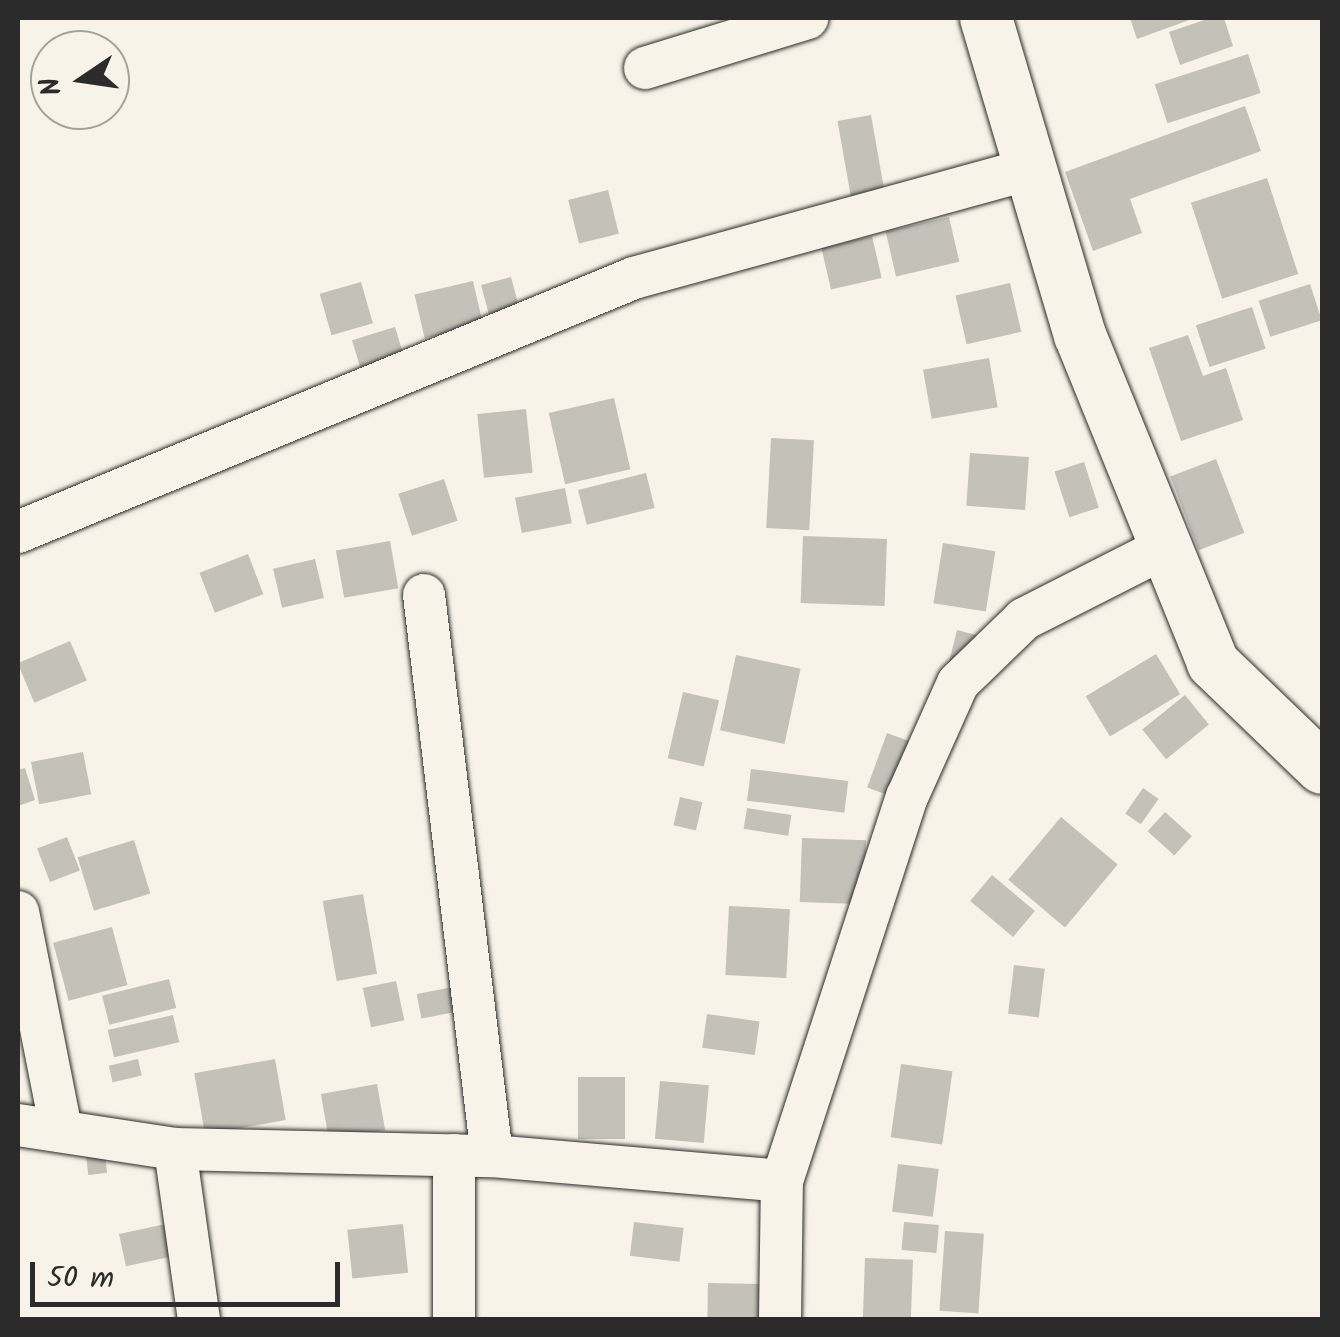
<!DOCTYPE html>
<html>
<head>
<meta charset="utf-8">
<style>
  body { margin:0 }
  #map { position:relative; width:1340px; height:1337px; overflow:hidden; background:#f7f3e8; font-family:Kalam,sans-serif }
  div>[style] { position:absolute }
  [style*='--x'] { left:calc(var(--x)*1px); top:calc(var(--y)*1px); width:calc(var(--w)*1px); rotate:calc(var(--a)*1deg) }
  .building>* { inset:0; background:#c4c1b9; transform-origin:0 0 }
  .roads { filter:drop-shadow(0 0 2px #2b2b2b) drop-shadow(0 0 2px #2b2b2b) }
  .minor>* { height:42px; margin:-21px; padding:0 21px; transform-origin:21px; border-radius:21px; background:#f7f3e8 }
  .tertiary>* { height:52px; margin:-26px; padding:0 26px; transform-origin:26px; border-radius:26px; background:#f7f3e8 }
  span { translate:-50% -50%; white-space:nowrap; text-align:center; line-height:1.15; -webkit-text-stroke:10px #f7f3e8; paint-order:stroke }
  .frame { position:absolute; inset:0; border:20px solid #2b2b2b; pointer-events:none }
  .north { position:absolute; left:30px; top:30px; width:100px; height:100px; box-sizing:border-box; background:#f7f3e8; border:2px solid #a5a39c; border-radius:50%; rotate:257deg; font-size:28px; font-weight:700; line-height:40px; text-align:center; color:#2b2b2b }
  .north::after { content:''; display:block; margin:auto; width:35px; height:45px; background:#2b2b2b; clip-path:polygon(50% 0,100% 100%,50% 72%,0 100%) }
  .scale { position:absolute; left:30px; top:1262px; width:310px; height:45px; box-sizing:border-box; border:5px solid #2b2b2b; border-top:0; padding-left:12px; font-size:30px; line-height:35px; white-space:nowrap; color:#2b2b2b; -webkit-text-stroke:8px #f7f3e8; paint-order:stroke }
</style>
</head>
<body>
<div id="map">
  <div class="building">
    <div style="clip-path:polygon(1130px 18px,1195px 18px,1137px 39px)"></div>
    <div style="clip-path:polygon(1210px 18px,1224px 18px,1233px 46px,1180px 65px,1169px 32px)"></div>
    <div style="left:1248px;top:54px;width:41px;height:98px;rotate:72deg"></div>
    <div style="clip-path:polygon(1245px 106px,1261px 151px,1130px 199px,1142px 233px,1093px 251px,1065px 172px)"></div>
    <div style="left:871px;top:115px;width:77px;height:34px;rotate:80deg"></div>
    <div style="left:1267px;top:178px;width:101px;height:80px;rotate:72deg"></div>
    <div style="left:608px;top:190px;width:45px;height:41px;rotate:76deg"></div>
    <div style="left:949px;top:217px;width:46px;height:65px;rotate:77deg"></div>
    <div style="left:872px;top:236px;width:43px;height:52px;rotate:77deg"></div>
    <div style="left:511px;top:277px;width:38px;height:31px;rotate:75deg"></div>
    <div style="left:473px;top:281px;width:45px;height:60px;rotate:77deg"></div>
    <div style="left:361px;top:282px;width:43px;height:43px;rotate:74deg"></div>
    <div style="left:1010px;top:283px;width:50px;height:56px;rotate:77deg"></div>
    <div style="left:1310px;top:284px;width:38px;height:54px;rotate:72deg"></div>
    <div style="left:1252px;top:307px;width:44px;height:59px;rotate:72deg"></div>
    <div style="left:395px;top:327px;width:39px;height:45px;rotate:73deg"></div>
    <div style="clip-path:polygon(1188px 335px,1203px 376px,1226px 368px,1243px 420px,1181px 441px,1149px 348px)"></div>
    <div style="left:989px;top:358px;width:50px;height:67px;rotate:80deg"></div>
    <div style="left:614px;top:398px;width:73px;height:67px;rotate:77deg"></div>
    <div style="left:526px;top:409px;width:64px;height:49px;rotate:84deg"></div>
    <div style="left:771px;top:438px;width:43px;height:90px;rotate:3deg"></div>
    <div style="left:970px;top:453px;width:59px;height:53px;rotate:4deg"></div>
    <div style="left:1216px;top:459px;width:79px;height:49px;rotate:69deg"></div>
    <div style="left:1084px;top:462px;width:48px;height:31px;rotate:72deg"></div>
    <div style="left:646px;top:473px;width:36px;height:70px;rotate:76deg"></div>
    <div style="left:444px;top:479px;width:44px;height:48px;rotate:72deg"></div>
    <div style="left:565px;top:488px;width:36px;height:51px;rotate:79deg"></div>
    <div style="left:803px;top:536px;width:84px;height:67px;rotate:2deg"></div>
    <div style="left:390px;top:541px;width:48px;height:55px;rotate:80deg"></div>
    <div style="left:943px;top:543px;width:53px;height:61px;rotate:9deg"></div>
    <div style="left:248px;top:554px;width:43px;height:52px;rotate:69deg"></div>
    <div style="left:315px;top:559px;width:40px;height:43px;rotate:77deg"></div>
    <div style="clip-path:polygon(957px 630px,999px 641px,948px 666px)"></div>
    <div style="left:70px;top:641px;width:43px;height:57px;rotate:67deg"></div>
    <div style="left:1156px;top:654px;width:47px;height:82px;rotate:59deg"></div>
    <div style="left:736px;top:655px;width:66px;height:77px;rotate:12deg"></div>
    <div style="left:683px;top:692px;width:37px;height:68px;rotate:13deg"></div>
    <div style="left:1185px;top:695px;width:38px;height:55px;rotate:51deg"></div>
    <div style="left:887px;top:733px;width:37px;height:58px;rotate:20deg"></div>
    <div style="left:83px;top:752px;width:43px;height:53px;rotate:79deg"></div>
    <div style="clip-path:polygon(25px 768px,35px 800px,18px 806px,18px 770px)"></div>
    <div style="left:751px;top:769px;width:98px;height:32px;rotate:7deg"></div>
    <div style="left:1143px;top:788px;width:19px;height:31px;rotate:35deg"></div>
    <div style="left:680px;top:797px;width:23px;height:29px;rotate:13deg"></div>
    <div style="left:747px;top:808px;width:45px;height:21px;rotate:9deg"></div>
    <div style="left:1165px;top:812px;width:36px;height:26px;rotate:42deg"></div>
    <div style="left:1061px;top:817px;width:74px;height:82px;rotate:40deg"></div>
    <div style="left:67px;top:837px;width:36px;height:32px;rotate:69deg"></div>
    <div style="left:802px;top:838px;width:64px;height:64px;rotate:2deg"></div>
    <div style="left:134px;top:840px;width:56px;height:59px;rotate:73deg"></div>
    <div style="left:992px;top:875px;width:56px;height:34px;rotate:40deg"></div>
    <div style="left:363px;top:894px;width:81px;height:41px;rotate:80deg"></div>
    <div style="left:729px;top:906px;width:61px;height:69px;rotate:3deg"></div>
    <div style="left:112px;top:927px;width:60px;height:61px;rotate:75deg"></div>
    <div style="left:1014px;top:965px;width:31px;height:49px;rotate:7deg"></div>
    <div style="left:169px;top:979px;width:30px;height:69px;rotate:76deg"></div>
    <div style="left:396px;top:981px;width:40px;height:34px;rotate:78deg"></div>
    <div style="left:453px;top:987px;width:25px;height:37px;rotate:79deg"></div>
    <div style="left:707px;top:1014px;width:53px;height:34px;rotate:8deg"></div>
    <div style="left:173px;top:1015px;width:28px;height:67px;rotate:77deg"></div>
    <div style="left:138px;top:1059px;width:17px;height:30px;rotate:77deg"></div>
    <div style="left:275px;top:1059px;width:62px;height:82px;rotate:80deg"></div>
    <div style="left:901px;top:1064px;width:52px;height:74px;rotate:8deg"></div>
    <div style="left:578px;top:1077px;width:47px;height:62px"></div>
    <div style="left:660px;top:1081px;width:49px;height:58px;rotate:5deg"></div>
    <div style="left:377px;top:1084px;width:47px;height:57px;rotate:80deg"></div>
    <div style="left:104px;top:1147px;width:26px;height:19px;rotate:83deg"></div>
    <div style="left:898px;top:1164px;width:41px;height:48px;rotate:7deg"></div>
    <div style="left:634px;top:1222px;width:50px;height:34px;rotate:7deg"></div>
    <div style="left:904px;top:1222px;width:35px;height:28px;rotate:5deg"></div>
    <div style="left:166px;top:1224px;width:33px;height:48px;rotate:78deg"></div>
    <div style="left:403px;top:1224px;width:49px;height:56px;rotate:84deg"></div>
    <div style="left:945px;top:1231px;width:39px;height:80px;rotate:4deg"></div>
    <div style="left:865px;top:1258px;width:48px;height:62px;rotate:2deg"></div>
    <div style="left:708px;top:1283px;width:51px;height:37px;rotate:1deg"></div>
  </div>
  <div class="roads">
    <div class="minor">
      <div style="--x:645;--y:68;--w:170;--a:-17.1"></div>
      <div style="--x:18;--y:532;--w:666;--a:-22.41"></div>
      <div style="--x:634;--y:278;--w:415;--a:-15.4"></div>
      <div style="--x:424;--y:595;--w:565;--a:83.09"></div>
      <div style="--x:18;--y:912;--w:222;--a:78.8"></div>
      <div style="--x:18;--y:1125;--w:159;--a:8.7"></div>
      <div style="--x:175;--y:1149;--w:317;--a:1.3"></div>
      <div style="--x:492;--y:1156;--w:291;--a:4.9"></div>
      <div style="--x:175;--y:1149;--w:173;--a:82"></div>
      <div style="--x:454;--y:1320;--w:165;--a:-90"></div>
      <div style="--x:780;--y:1320;--w:139;--a:-89.2"></div>
      <div style="--x:782;--y:1181;--w:404;--a:-72"></div>
      <div style="--x:907;--y:797;--w:125;--a:-65.9"></div>
      <div style="--x:958;--y:683;--w:92;--a:-44.1"></div>
      <div style="--x:1024;--y:619;--w:159;--a:-26.9"></div>
    </div>
    <div class="tertiary">
      <div style="--x:986;--y:18;--w:331;--a:73.5"></div>
      <div style="--x:1080;--y:335;--w:354;--a:67.9"></div>
      <div style="--x:1213;--y:663;--w:151;--a:43.9"></div>
    </div>
  </div>
  <div class="frame"></div>
  <div class="north">N</div>
  <div class="scale">50 m</div>
</div>
</body>
</html>
